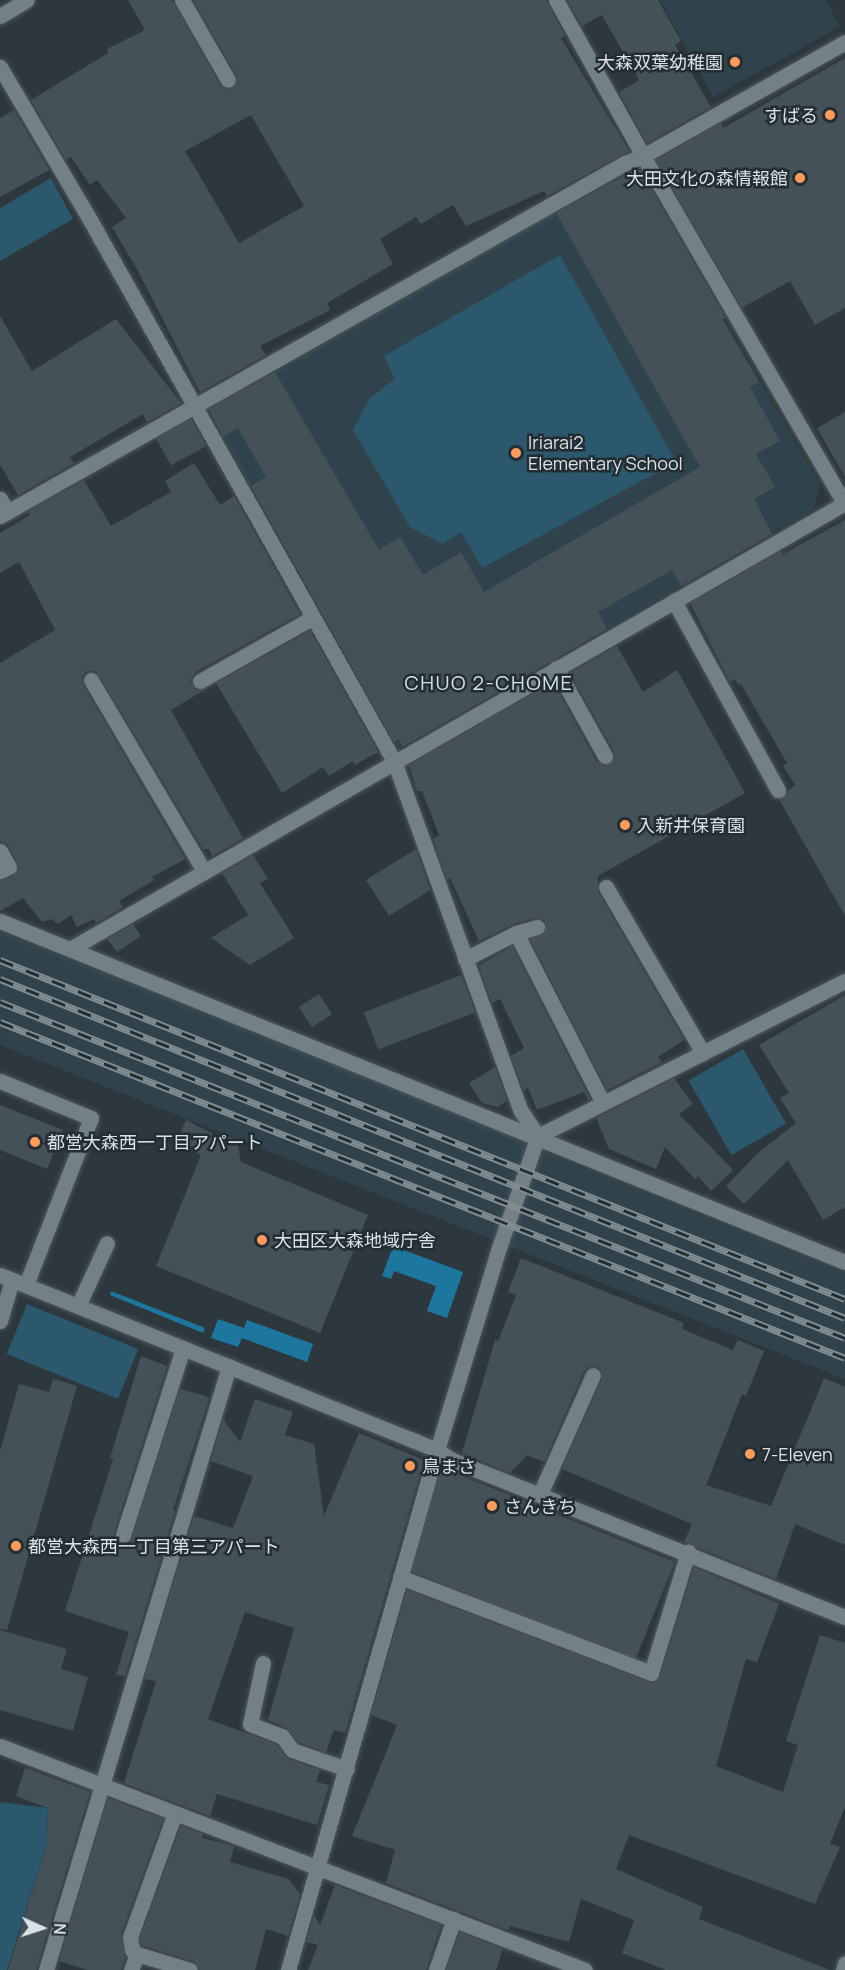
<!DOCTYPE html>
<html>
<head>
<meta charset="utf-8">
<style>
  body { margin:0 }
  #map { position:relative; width:845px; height:1970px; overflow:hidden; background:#2c383e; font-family:Manrope,"Noto Sans JP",sans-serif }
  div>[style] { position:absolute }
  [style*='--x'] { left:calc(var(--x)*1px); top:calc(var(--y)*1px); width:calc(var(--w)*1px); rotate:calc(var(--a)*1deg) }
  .built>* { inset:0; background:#30434c }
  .green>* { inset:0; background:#2c586d; transform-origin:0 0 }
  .forest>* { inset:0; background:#1d769d }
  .building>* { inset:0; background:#455158; transform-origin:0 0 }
  .roads { filter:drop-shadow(0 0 2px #4c565b) drop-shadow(0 0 2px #4c565b) }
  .lane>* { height:15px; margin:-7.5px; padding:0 7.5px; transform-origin:7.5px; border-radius:7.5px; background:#738087 }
  .street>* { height:15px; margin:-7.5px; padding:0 7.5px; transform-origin:7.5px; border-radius:7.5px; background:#738087 }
  .secondary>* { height:15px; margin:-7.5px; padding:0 7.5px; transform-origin:7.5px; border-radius:7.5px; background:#738087 }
  .rail>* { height:7px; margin-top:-3.5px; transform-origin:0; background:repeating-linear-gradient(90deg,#232e34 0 14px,#818b90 0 28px); box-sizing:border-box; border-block:2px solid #818b90 }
  .dots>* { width:16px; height:16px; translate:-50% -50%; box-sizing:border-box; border:3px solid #232e34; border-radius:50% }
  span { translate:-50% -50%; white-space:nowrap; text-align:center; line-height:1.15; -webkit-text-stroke:5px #232e34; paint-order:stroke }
  .poi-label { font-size:18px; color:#dbe2e6 }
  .right { translate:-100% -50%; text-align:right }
  .left { translate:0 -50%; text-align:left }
  .neighbourhood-label { font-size:20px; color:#d3e1e9; letter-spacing:1.5px }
  .north { position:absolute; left:12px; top:1898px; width:60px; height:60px; -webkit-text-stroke:4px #232e34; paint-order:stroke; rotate:93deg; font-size:16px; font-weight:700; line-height:24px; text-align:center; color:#dbe2e6 }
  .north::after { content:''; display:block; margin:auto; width:21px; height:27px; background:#dbe2e6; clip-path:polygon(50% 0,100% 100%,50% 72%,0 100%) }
</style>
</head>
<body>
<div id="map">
  <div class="built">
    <div style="clip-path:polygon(660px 0,826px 0,840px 27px,713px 97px)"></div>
    <div style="clip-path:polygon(621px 174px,640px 175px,820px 485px,813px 509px,406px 745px,396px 744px,214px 421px,218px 405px)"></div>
    <div style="clip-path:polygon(0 932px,516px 1138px,557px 1158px,845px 1274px,845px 1379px,0 1045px)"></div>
  </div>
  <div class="green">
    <div style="clip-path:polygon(51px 178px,73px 219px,0 261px,0 208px)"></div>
    <div style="clip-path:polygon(560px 255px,676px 462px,482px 568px,461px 532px,443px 544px,410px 527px,353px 430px,369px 399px,395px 379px,384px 356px)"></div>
    <div style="left:743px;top:1049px;width:86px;height:63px;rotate:60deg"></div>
    <div style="left:27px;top:1304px;width:120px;height:54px;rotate:22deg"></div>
    <div style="clip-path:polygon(0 1802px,48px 1808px,47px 1844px,7px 1970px,0 1970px)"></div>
  </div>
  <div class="forest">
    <div style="clip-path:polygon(393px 1246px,463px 1272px,447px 1318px,427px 1311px,436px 1286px,394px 1271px,391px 1279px,382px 1276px)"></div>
    <div style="clip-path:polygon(111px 1291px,205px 1328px,203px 1333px,110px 1295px)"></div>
    <div style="clip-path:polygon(218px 1319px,244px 1328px,247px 1320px,313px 1344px,307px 1362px,242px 1338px,238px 1347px,211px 1338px)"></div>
  </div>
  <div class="building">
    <div style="clip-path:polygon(evenodd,128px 0,172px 0,220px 85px,227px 90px,236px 85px,237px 76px,193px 0,546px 0,565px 36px,561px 38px,629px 151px,547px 196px,544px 191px,466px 226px,453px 205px,421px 224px,416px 217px,380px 239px,393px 264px,327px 303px,330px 310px,262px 345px,260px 346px,266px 355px,200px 392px,138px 271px,112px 227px,126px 218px,97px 180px,90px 185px,71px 157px,66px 160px,31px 100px,108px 53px,107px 49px,145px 30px,128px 0,251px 115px,304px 206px,239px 243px,185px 151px,251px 115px)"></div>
    <div style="clip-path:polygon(567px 0,658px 0,681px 41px,675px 45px,711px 107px,647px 143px,619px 92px,639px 80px,602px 15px,582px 26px)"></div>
    <div style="clip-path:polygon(845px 58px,845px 308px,815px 325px,790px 281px,742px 308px,656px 160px,721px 123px,723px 128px)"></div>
    <div style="clip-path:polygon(14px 110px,49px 170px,0 197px,0 118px)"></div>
    <div style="clip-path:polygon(639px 168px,726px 318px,722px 319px,759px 382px,750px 387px,780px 441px,756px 454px,775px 487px,754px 499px,772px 534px,681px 586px,672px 570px,598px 612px,607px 629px,402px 747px,399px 739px,394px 742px,251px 486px,266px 477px,238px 428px,223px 437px,209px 409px,275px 372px,379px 550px,400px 537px,423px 575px,461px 552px,484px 592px,700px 467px,556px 213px)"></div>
    <div style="clip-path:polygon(0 316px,32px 371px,116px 319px,181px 403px,147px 422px,143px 414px,133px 420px,70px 457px,74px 463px,18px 495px,0 465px)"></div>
    <div style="clip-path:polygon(845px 412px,845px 477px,817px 428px)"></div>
    <div style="left:191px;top:419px;width:31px;height:40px;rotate:61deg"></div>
    <div style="clip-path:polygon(194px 463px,220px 505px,234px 496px,300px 614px,195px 672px,190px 681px,196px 690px,204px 690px,216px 683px,171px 710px,243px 838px,212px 856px,209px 849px,203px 849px,99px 675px,95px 671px,87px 671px,82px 676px,83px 685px,185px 859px,152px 877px,154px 880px,119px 901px,123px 907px,96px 923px,94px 919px,77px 927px,71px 915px,58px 924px,52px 919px,42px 922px,23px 898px,0 911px,0 881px,13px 876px,19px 867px,9px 846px,0 841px,0 663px,55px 630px,19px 562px,0 573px,0 533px,30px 515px,28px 511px,84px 480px,111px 526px,171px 492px,165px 481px)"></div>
    <div style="clip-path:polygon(845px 520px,845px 916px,779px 799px,795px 785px,783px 766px,787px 763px,741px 684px,738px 685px,735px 679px,730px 682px,690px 603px,781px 551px,783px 554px)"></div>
    <div style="clip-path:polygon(310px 631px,378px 752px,355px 765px,353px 761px,329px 776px,323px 767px,282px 793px,216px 683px)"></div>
    <div style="clip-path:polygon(617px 646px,643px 692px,677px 670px,745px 793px,598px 876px,598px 892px,684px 1040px,658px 1057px,662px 1062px,607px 1090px,530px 939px,544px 933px,546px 925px,544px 920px,535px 918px,513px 924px,479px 941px,450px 878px,447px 880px,433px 839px,439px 835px,422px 791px,417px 791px,409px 765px,553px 682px,596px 761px,604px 766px,610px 764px,615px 757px,614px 751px,570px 673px)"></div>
    <div style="clip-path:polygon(416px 849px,430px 890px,389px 916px,366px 880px)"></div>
    <div style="clip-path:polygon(253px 855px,268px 879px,260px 883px,294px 938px,250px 965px,211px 938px,248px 915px,222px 873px)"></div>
    <div style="clip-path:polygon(133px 924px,141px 936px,117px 952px,107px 939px)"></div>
    <div style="clip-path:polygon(512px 946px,590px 1099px,588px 1100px,584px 1092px,537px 1110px,528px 1088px,524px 1091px,511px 1056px,524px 1048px,500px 999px,492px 1003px,479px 966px)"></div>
    <div style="left:461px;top:975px;width:40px;height:104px;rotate:69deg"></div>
    <div style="left:319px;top:994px;width:24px;height:24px;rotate:57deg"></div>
    <div style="clip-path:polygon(845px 995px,845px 1207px,823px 1220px,788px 1160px,744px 1204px,726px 1186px,759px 1152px,796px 1123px,780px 1098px,789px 1093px,759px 1045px)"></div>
    <div style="clip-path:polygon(495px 1067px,507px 1101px,498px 1107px,482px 1103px,469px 1083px)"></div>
    <div style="clip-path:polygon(674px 1078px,693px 1104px,679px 1114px,733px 1170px,711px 1191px,698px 1176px,695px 1179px,665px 1147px,656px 1169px,609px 1149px,596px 1118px)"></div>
    <div style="clip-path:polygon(0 1105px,63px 1130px,47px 1169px,0 1150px)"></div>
    <div style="clip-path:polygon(186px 1120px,219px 1137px,221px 1133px,237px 1140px,241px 1162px,368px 1215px,320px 1333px,156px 1266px,201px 1155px,176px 1143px)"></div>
    <div style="clip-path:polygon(521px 1258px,684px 1323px,682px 1329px,733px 1350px,738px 1340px,764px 1351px,746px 1396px,742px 1394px,706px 1485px,771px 1506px,824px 1378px,845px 1387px,845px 1545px,795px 1524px,776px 1579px,684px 1542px,692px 1524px,562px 1469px,602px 1379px,601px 1370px,596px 1366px,588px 1367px,584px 1371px,544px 1462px,527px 1455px,510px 1473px,462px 1453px,495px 1340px,498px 1341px,516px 1295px,508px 1292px)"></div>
    <div style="clip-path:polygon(141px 1356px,167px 1366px,114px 1532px,114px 1538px,119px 1544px,126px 1544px,132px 1538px,180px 1389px,206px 1396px,209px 1399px,173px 1510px,175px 1511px,125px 1676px,116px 1675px,129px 1632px,65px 1611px,113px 1459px,110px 1458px)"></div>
    <div style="clip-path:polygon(53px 1379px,77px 1386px,7px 1630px,0 1629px,0 1451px,19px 1384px,49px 1392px)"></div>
    <div style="clip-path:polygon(255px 1399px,293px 1412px,285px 1435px,314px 1444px,324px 1516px,359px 1433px,424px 1460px,345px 1733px,334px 1730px,326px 1752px,298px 1742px,286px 1727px,268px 1720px,294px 1628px,245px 1612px,208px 1719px,276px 1744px,288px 1759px,320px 1770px,316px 1782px,329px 1785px,317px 1825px,217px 1794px,210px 1816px,124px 1783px,156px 1681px,144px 1679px,194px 1516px,233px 1528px,253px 1476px,211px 1461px,223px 1419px,240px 1442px)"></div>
    <div style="left:442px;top:1468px;width:251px;height:107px;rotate:22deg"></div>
    <div style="clip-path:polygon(694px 1567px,779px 1604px,757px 1662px,746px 1659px,716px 1766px,783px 1792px,798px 1745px,786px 1741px,820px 1635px,845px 1643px,845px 1807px,830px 1844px,840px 1847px,815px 1904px,629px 1835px,616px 1869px,703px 1907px,699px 1919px,830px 1970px,666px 1970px,622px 1953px,634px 1920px,581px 1899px,569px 1942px,510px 1926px,508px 1930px,386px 1883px,395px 1850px,352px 1836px,397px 1725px,371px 1715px,407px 1590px,652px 1683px,660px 1676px)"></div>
    <div style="clip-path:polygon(0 1630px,67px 1649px,61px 1669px,88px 1677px,73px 1731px,0 1710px)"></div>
    <div style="clip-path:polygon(25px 1768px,90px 1792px,36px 1970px,8px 1970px,47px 1844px,48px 1808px,16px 1796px)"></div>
    <div style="clip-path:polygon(108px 1798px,163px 1819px,121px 1934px,125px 1957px,121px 1970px,88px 1970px,59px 1961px)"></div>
    <div style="clip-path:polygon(181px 1826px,203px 1834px,202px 1838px,234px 1846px,230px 1862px,289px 1879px,300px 1894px,288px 1936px,266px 1929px,255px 1970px,200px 1970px,193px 1961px,141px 1945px,140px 1938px)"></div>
    <div style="clip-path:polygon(335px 1885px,441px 1925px,426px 1970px,308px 1970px,318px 1945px,306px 1942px,314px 1915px,320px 1925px)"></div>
    <div style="clip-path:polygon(460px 1932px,503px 1949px,496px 1970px,446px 1970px)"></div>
  </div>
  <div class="roads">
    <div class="lane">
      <div style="--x:182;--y:0;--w:92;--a:60.1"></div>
      <div style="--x:0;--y:499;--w:15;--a:62"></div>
      <div style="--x:0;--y:516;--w:718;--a:-29.46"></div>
      <div style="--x:625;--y:163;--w:19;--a:-21"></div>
      <div style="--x:674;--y:601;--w:216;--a:61.2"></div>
      <div style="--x:556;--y:668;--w:101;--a:60.9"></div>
      <div style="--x:91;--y:680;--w:222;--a:59.4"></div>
      <div style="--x:200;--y:681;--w:129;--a:-29.4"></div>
      <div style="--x:0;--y:851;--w:18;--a:61"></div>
      <div style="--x:9;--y:867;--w:10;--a:156"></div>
      <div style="--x:606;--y:887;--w:192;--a:59.7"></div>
      <div style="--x:516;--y:933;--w:191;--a:62.9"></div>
      <div style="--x:465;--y:959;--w:57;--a:-27"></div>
      <div style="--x:516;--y:933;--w:22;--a:-16"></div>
      <div style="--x:0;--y:1081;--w:98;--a:22.1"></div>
      <div style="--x:91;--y:1118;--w:179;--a:111.3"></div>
      <div style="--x:78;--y:1306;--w:69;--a:-65.3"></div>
      <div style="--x:540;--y:1494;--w:130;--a:-66"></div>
      <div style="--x:123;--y:1535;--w:196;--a:-72.2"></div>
      <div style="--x:263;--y:1663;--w:62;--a:102"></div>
      <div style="--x:250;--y:1724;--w:34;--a:21"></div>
      <div style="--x:282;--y:1736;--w:17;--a:54"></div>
      <div style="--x:292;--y:1750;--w:58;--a:19.1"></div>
      <div style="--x:175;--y:1813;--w:132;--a:109.9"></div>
      <div style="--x:130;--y:1937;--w:13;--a:81"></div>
      <div style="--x:132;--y:1950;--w:6;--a:39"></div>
      <div style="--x:137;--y:1954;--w:55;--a:16.8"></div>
      <div style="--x:46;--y:1970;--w:631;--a:-73.14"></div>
      <div style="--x:131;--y:1970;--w:17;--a:-69"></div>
      <div style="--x:436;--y:1970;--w:54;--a:-70.6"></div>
    </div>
    <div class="street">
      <div style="--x:556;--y:0;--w:193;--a:60.8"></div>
      <div style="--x:650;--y:168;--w:388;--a:59.9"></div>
      <div style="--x:0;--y:67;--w:175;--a:59.5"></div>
      <div style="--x:89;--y:218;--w:623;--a:60.68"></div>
      <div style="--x:394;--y:761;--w:372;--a:70.1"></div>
      <div style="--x:521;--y:1111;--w:30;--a:56"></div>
      <div style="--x:643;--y:156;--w:232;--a:-29.4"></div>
      <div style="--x:0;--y:921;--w:911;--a:21.98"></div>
      <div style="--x:70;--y:949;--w:894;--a:-29.92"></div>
      <div style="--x:0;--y:1275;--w:442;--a:21.8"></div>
      <div style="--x:410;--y:1439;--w:29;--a:22"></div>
      <div style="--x:437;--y:1450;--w:18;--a:34"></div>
      <div style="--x:452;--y:1460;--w:423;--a:21.8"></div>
      <div style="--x:0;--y:1321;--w:43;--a:-73.7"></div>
      <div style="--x:400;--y:1577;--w:269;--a:20.9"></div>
      <div style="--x:651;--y:1673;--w:127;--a:-73"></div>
      <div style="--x:0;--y:1746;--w:626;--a:20.95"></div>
      <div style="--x:288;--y:1970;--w:520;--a:-74.04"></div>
      <div style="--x:431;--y:1470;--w:235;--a:-73"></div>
      <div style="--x:500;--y:1245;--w:115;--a:-70.8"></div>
      <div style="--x:538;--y:1136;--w:344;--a:-26.8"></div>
      <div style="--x:843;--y:1970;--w:7;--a:-74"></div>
    </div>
    <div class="secondary">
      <div style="--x:0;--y:16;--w:31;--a:-31"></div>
    </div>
  </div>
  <div class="rail">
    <div style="--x:0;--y:960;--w:910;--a:21.86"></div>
    <div style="--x:0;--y:979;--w:910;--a:21.86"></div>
    <div style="--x:0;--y:1002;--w:909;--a:21.68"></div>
    <div style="--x:0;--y:1022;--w:909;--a:21.68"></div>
  </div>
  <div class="dots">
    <div style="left:735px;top:62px;background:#ff9b5a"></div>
    <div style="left:830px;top:115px;background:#ff9b5a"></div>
    <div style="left:800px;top:178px;background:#ff9b5a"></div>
    <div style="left:516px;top:453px;background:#ff9b5a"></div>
    <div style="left:625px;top:825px;background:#ff9b5a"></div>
    <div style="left:35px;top:1142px;background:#ff9b5a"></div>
    <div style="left:262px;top:1240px;background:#ff9b5a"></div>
    <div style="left:750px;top:1454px;background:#ff9b5a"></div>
    <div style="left:410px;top:1466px;background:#ff9b5a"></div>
    <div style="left:492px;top:1506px;background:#ff9b5a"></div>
    <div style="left:16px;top:1546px;background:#ff9b5a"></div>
  </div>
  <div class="poi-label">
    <span class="right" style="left:723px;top:62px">大森双葉幼稚園</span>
    <span class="right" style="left:818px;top:115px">すばる</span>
    <span class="right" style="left:788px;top:178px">大田文化の森情報館</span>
    <span class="left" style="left:528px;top:453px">Iriarai2<br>Elementary School</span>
    <span class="left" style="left:637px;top:825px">入新井保育園</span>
    <span class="left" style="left:47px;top:1142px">都営大森西一丁目アパート</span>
    <span class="left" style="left:274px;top:1240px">大田区大森地域庁舎</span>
    <span class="left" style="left:762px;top:1454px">7-Eleven</span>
    <span class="left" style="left:422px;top:1466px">鳥まさ</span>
    <span class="left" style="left:504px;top:1506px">さんきち</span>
    <span class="left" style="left:28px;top:1546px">都営大森西一丁目第三アパート</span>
  </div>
  <div class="neighbourhood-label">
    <span style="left:489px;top:682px">CHUO 2-CHOME</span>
  </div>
  <div class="north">N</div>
</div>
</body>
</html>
